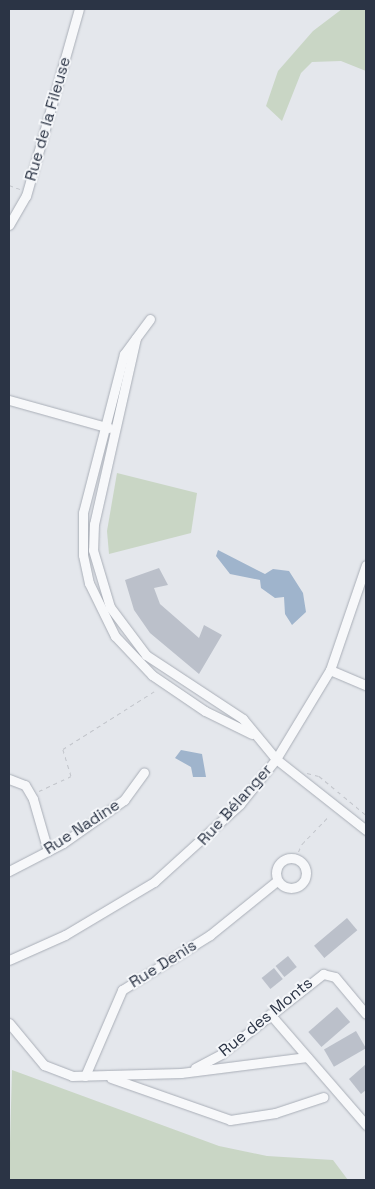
<!DOCTYPE html>
<html>
<head>
<meta charset="utf-8">
<style>
  body { margin:0 }
  #map { position:relative; width:375px; height:1189px; overflow:hidden; background:#e4e7ec; font-family:"Space Grotesk",sans-serif }
  div>[style] { position:absolute }
  [style*='--x'] { left:calc(var(--x)*1px); top:calc(var(--y)*1px); width:calc(var(--w)*1px); rotate:calc(var(--a)*1deg) }
  .green>* { inset:0; background:#c9d6c5 }
  .water>* { inset:0; background:#9fb4cc }
  .building>* { inset:0; background:#bbc0ca; transform-origin:0 0 }
  .path>* { height:1px; margin-top:-0.5px; transform-origin:0; background:repeating-linear-gradient(90deg,#c2c5cb 0 4px,transparent 0 8px) }
  .roads { filter:drop-shadow(0 0 1px #a9aeb7) drop-shadow(0 0 1px #a9aeb7) }
  .minor>* { height:9px; margin:-4.5px; padding:0 4.5px; transform-origin:4.5px; border-radius:4.5px; background:#f7f8fa }
  .minor>.ring { margin:-4.5px; padding:0; box-sizing:content-box; background:none; border:9px solid #f7f8fa; border-radius:50% }
  span { translate:-50% -50%; white-space:nowrap; text-align:center; line-height:1.15; -webkit-text-stroke:4px #f4f6f9; paint-order:stroke }
  .street-label { font-size:16px; color:#2b3445 }
  .frame { position:absolute; inset:0; border:10px solid #2b3445; pointer-events:none }
</style>
</head>
<body>
<div id="map">
  <div class="green">
    <div style="clip-path:polygon(342px 9px,366px 9px,366px 71px,341px 61px,312px 62px,301px 73px,282px 121px,266px 106px,278px 71px,313px 31px)"></div>
    <div style="clip-path:polygon(117px 473px,197px 493px,191px 533px,109px 554px,107px 531px)"></div>
    <div style="clip-path:polygon(12px 1070px,219px 1146px,267px 1156px,333px 1160px,348px 1180px,9px 1180px)"></div>
  </div>
  <div class="water">
    <div style="clip-path:polygon(218px 550px,265px 574px,273px 569px,289px 571px,303px 593px,306px 612px,292px 625px,285px 614px,284px 597px,275px 598px,261px 588px,260px 580px,230px 574px,216px 556px)"></div>
    <div style="clip-path:polygon(181px 750px,202px 754px,206px 777px,193px 777px,191px 767px,175px 758px)"></div>
  </div>
  <div class="building">
    <div style="clip-path:polygon(159px 568px,168px 585px,154px 588px,160px 604px,199px 638px,204px 625px,222px 635px,199px 674px,150px 633px,134px 610px,125px 580px)"></div>
    <div style="left:347px;top:918px;width:16px;height:43px;rotate:50deg"></div>
    <div style="left:288px;top:956px;width:14px;height:16px;rotate:51deg"></div>
    <div style="left:274px;top:968px;width:14px;height:16px;rotate:51deg"></div>
    <div style="left:337px;top:1007px;width:20px;height:38px;rotate:49deg"></div>
    <div style="left:356px;top:1031px;width:20px;height:37px;rotate:60deg"></div>
    <div style="clip-path:polygon(366px 1064px,366px 1090px,361px 1094px,349px 1079px)"></div>
  </div>
  <div class="path">
    <div style="--x:9;--y:185;--w:12;--a:20"></div>
    <div style="--x:307;--y:773;--w:12;--a:14"></div>
    <div style="--x:319;--y:776;--w:61;--a:39.7"></div>
    <div style="--x:39;--y:791;--w:35;--a:-25"></div>
    <div style="--x:71;--y:776;--w:28;--a:-107"></div>
    <div style="--x:63;--y:749;--w:112;--a:-32.3"></div>
    <div style="--x:295;--y:859;--w:17;--a:-65"></div>
    <div style="--x:302;--y:844;--w:37;--a:-46"></div>
  </div>
  <div class="roads">
    <div class="minor">
      <div style="--x:9;--y:225;--w:34;--a:-60"></div>
      <div style="--x:26;--y:196;--w:194;--a:-74.2"></div>
      <div style="--x:150;--y:319;--w:44;--a:126.6"></div>
      <div style="--x:124;--y:354;--w:164;--a:104.5"></div>
      <div style="--x:83;--y:513;--w:42;--a:90"></div>
      <div style="--x:83;--y:555;--w:29;--a:78"></div>
      <div style="--x:89;--y:583;--w:59;--a:63.9"></div>
      <div style="--x:115;--y:636;--w:54;--a:46.5"></div>
      <div style="--x:152;--y:675;--w:64;--a:34.2"></div>
      <div style="--x:205;--y:711;--w:52;--a:26.1"></div>
      <div style="--x:136;--y:338;--w:191;--a:102.7"></div>
      <div style="--x:94;--y:524;--w:26;--a:92"></div>
      <div style="--x:93;--y:550;--w:59;--a:73.4"></div>
      <div style="--x:110;--y:607;--w:60;--a:53.1"></div>
      <div style="--x:146;--y:655;--w:116;--a:33.4"></div>
      <div style="--x:243;--y:719;--w:52;--a:50.5"></div>
      <div style="--x:276;--y:759;--w:115;--a:38.3"></div>
      <div style="--x:9;--y:400;--w:104;--a:15.6"></div>
      <div style="--x:330;--y:670;--w:39;--a:23"></div>
      <div style="--x:9;--y:779;--w:17;--a:21"></div>
      <div style="--x:25;--y:785;--w:16;--a:60"></div>
      <div style="--x:33;--y:799;--w:54;--a:73.9"></div>
      <div class="ring" style="left:276px;top:858px;width:21px;height:21px"></div>
      <div style="--x:9;--y:871;--w:61;--a:-27.4"></div>
      <div style="--x:63;--y:843;--w:75;--a:-35.2"></div>
      <div style="--x:124;--y:800;--w:34;--a:-54"></div>
      <div style="--x:9;--y:960;--w:61;--a:-24.1"></div>
      <div style="--x:65;--y:935;--w:104;--a:-30.8"></div>
      <div style="--x:154;--y:882;--w:116;--a:-42.2"></div>
      <div style="--x:240;--y:804;--w:58;--a:-51.3"></div>
      <div style="--x:276;--y:759;--w:104;--a:-58.8"></div>
      <div style="--x:330;--y:670;--w:111;--a:-71.1"></div>
      <div style="--x:270;--y:1014;--w:147;--a:49.1"></div>
      <div style="--x:9;--y:1023;--w:55;--a:50.2"></div>
      <div style="--x:44;--y:1065;--w:30;--a:21"></div>
      <div style="--x:72;--y:1076;--w:109;--a:-1.6"></div>
      <div style="--x:181;--y:1073;--w:127;--a:-7.2"></div>
      <div style="--x:195;--y:1068;--w:30;--a:-28"></div>
      <div style="--x:221;--y:1054;--w:130;--a:-38.1"></div>
      <div style="--x:323;--y:974;--w:12;--a:14"></div>
      <div style="--x:335;--y:977;--w:48;--a:50"></div>
      <div style="--x:85;--y:1076;--w:94;--a:-66.7"></div>
      <div style="--x:122;--y:990;--w:104;--a:-32"></div>
      <div style="--x:210;--y:935;--w:87;--a:-39"></div>
      <div style="--x:111;--y:1078;--w:126;--a:19.4"></div>
      <div style="--x:230;--y:1120;--w:46;--a:-8.8"></div>
      <div style="--x:275;--y:1113;--w:51;--a:-18.4"></div>
    </div>
  </div>
  <div class="street-label">
    <span style="left:48px;top:119px;rotate:-74deg">Rue de la Fileuse</span>
    <span style="left:235px;top:805px;rotate:-48deg">Rue Bélanger</span>
    <span style="left:82px;top:827px;rotate:-33deg">Rue Nadine</span>
    <span style="left:163px;top:964px;rotate:-32deg">Rue Denis</span>
    <span style="left:266px;top:1017px;rotate:-39deg">Rue des Monts</span>
  </div>
  <div class="frame"></div>
</div>
</body>
</html>
